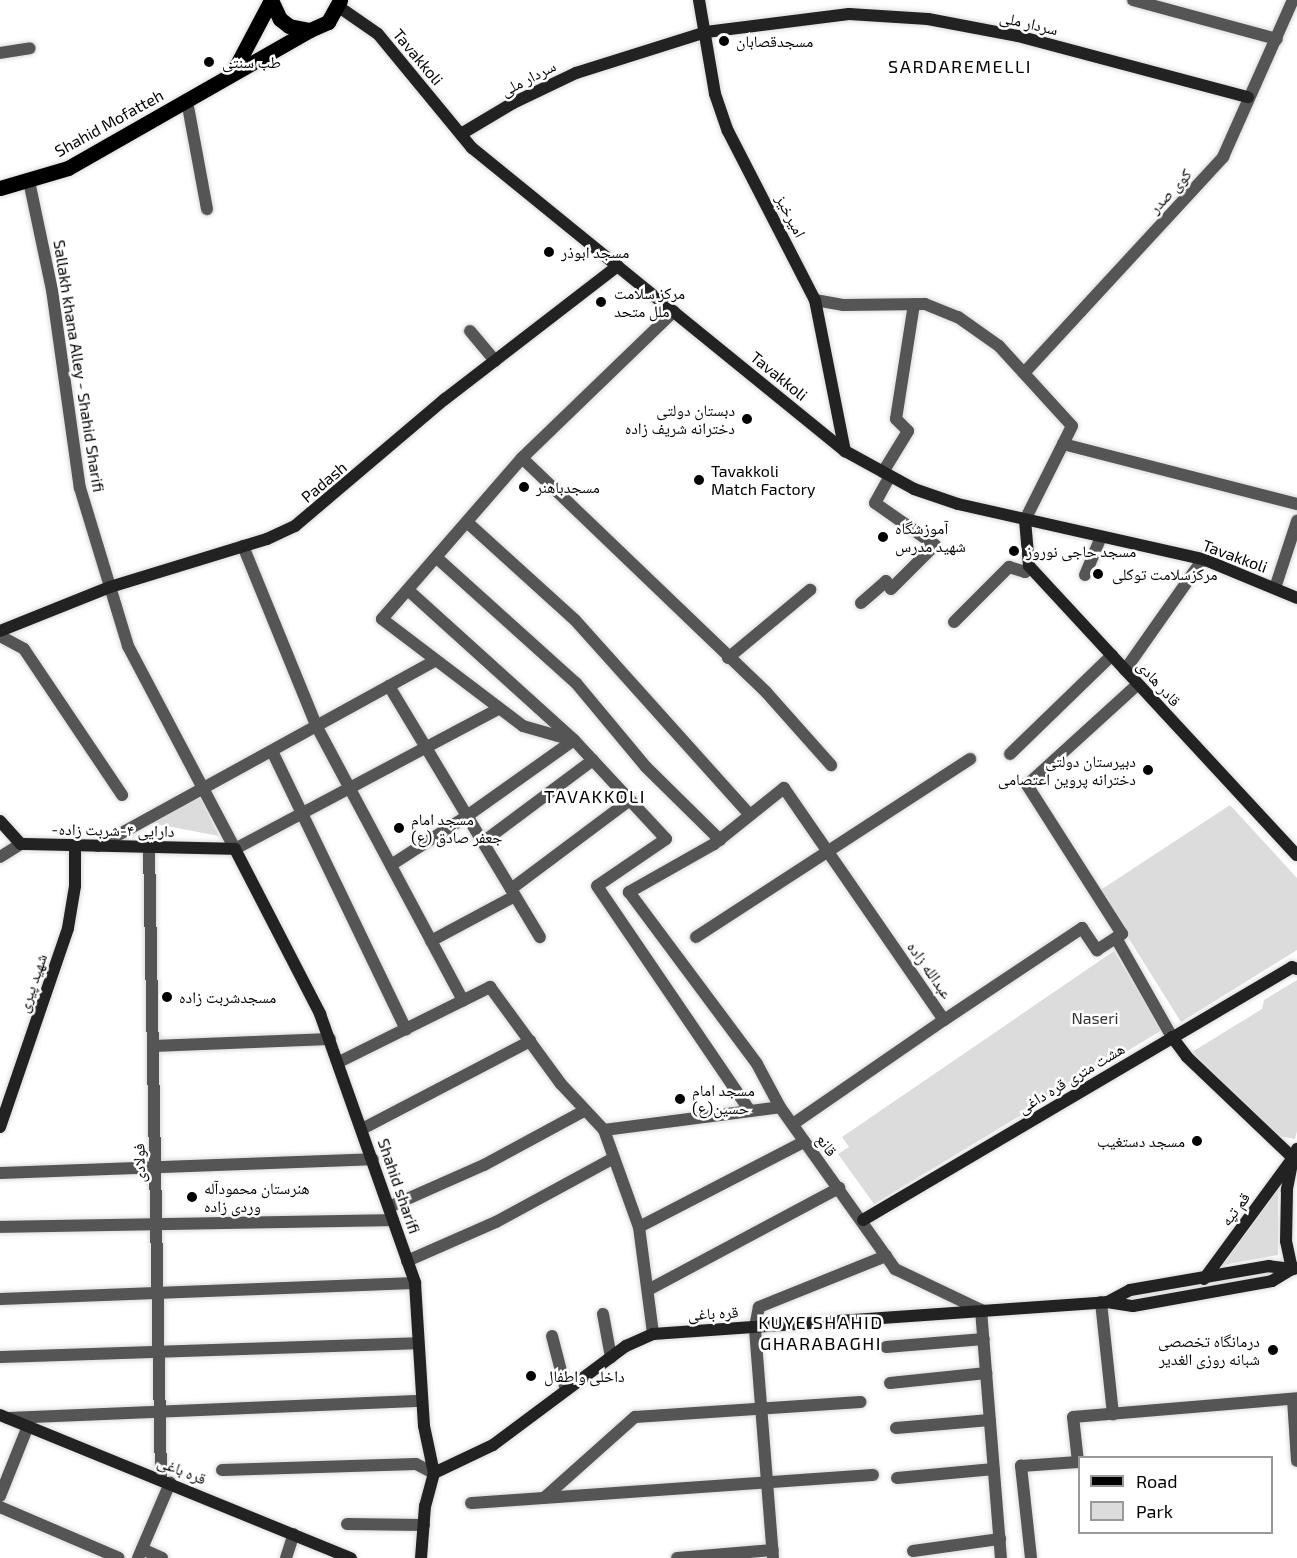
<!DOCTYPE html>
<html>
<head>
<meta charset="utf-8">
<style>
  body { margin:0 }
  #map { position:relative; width:1297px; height:1558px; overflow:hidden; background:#fff; font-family:"Exo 2","Noto Naskh Arabic",sans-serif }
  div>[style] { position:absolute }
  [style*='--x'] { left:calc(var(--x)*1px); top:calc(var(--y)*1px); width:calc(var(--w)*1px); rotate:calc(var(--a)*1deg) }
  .green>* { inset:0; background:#dcdcdc }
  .roads { filter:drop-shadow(0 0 2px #dbdbdb) drop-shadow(0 0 2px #dbdbdb) }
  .street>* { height:12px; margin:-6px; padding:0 6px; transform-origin:6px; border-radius:6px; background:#555 }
  .secondary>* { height:12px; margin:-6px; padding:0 6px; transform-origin:6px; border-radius:6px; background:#222 }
  .primary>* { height:15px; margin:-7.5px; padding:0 7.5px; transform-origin:7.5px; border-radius:7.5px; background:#000 }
  .dots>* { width:16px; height:16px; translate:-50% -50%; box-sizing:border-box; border:3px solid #fff; border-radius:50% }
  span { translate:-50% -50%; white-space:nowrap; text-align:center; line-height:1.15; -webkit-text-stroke:5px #fff; paint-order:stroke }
  .street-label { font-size:16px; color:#000 }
  .poi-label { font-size:16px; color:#000 }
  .left { translate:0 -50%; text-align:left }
  .right { translate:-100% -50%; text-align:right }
  .park-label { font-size:16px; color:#333 }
  .neighbourhood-label { font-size:18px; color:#000; letter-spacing:1.5px }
  .legend { position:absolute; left:1078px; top:1456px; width:195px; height:78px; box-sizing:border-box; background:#fff; border:2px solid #999; margin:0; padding:8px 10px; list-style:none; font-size:18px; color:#000 }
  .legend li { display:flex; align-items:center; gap:12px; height:30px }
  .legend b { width:30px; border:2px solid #999 }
</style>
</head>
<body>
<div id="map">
  <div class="green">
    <div style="clip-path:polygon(199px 795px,219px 836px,150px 823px)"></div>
    <div style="clip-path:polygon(1230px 805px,1297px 878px,1297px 950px,1181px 1022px,1099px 891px)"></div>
    <div style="clip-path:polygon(1114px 951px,1162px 1030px,874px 1204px,838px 1154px,849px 1147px,842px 1137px)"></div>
    <div style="clip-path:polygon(1297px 980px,1297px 1131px,1295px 1139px,1274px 1135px,1192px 1052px,1262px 1009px,1264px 1000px)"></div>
    <div style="clip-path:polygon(1278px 1189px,1278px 1255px,1223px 1265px)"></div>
  </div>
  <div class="roads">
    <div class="street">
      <div style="--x:1133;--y:0;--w:149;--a:15.2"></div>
      <div style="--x:0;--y:53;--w:30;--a:-9"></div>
      <div style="--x:187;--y:101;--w:110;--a:79.5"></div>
      <div style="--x:29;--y:181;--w:111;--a:78.1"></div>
      <div style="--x:52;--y:290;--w:200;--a:82"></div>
      <div style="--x:80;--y:488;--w:165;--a:73.1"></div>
      <div style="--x:128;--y:646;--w:229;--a:62.2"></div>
      <div style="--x:235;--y:849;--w:298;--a:-28"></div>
      <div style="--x:815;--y:300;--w:28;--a:10"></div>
      <div style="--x:843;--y:305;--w:82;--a:-0.7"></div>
      <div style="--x:925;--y:304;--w:35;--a:22"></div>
      <div style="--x:958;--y:317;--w:50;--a:35.3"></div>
      <div style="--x:999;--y:346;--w:108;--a:47.6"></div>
      <div style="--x:1072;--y:426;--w:105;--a:116.6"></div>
      <div style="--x:470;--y:331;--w:39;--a:50"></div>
      <div style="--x:1024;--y:373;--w:294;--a:-47.3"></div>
      <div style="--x:1223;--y:157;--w:172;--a:-66"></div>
      <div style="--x:1063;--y:444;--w:242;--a:14.4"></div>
      <div style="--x:522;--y:458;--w:338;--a:43.8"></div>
      <div style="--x:766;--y:692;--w:98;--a:48.3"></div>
      <div style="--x:883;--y:472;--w:48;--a:-58.6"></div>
      <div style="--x:908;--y:431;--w:17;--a:-135"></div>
      <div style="--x:896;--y:419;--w:116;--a:-81.1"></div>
      <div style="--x:468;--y:523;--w:144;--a:42.2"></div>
      <div style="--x:575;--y:620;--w:262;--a:48.1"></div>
      <div style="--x:243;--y:546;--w:196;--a:67.8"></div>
      <div style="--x:317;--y:727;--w:310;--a:61.9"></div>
      <div style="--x:437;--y:558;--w:187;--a:42"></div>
      <div style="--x:576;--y:683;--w:109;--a:50.2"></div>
      <div style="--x:646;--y:767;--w:104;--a:44.6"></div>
      <div style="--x:1085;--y:575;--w:41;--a:-67.2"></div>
      <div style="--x:1275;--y:588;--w:71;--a:-71.8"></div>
      <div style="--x:408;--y:590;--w:224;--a:42.1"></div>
      <div style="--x:574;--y:740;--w:135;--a:47.1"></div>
      <div style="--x:666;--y:839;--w:83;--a:145.7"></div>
      <div style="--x:597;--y:886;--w:272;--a:55.8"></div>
      <div style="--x:861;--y:603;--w:33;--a:-41"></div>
      <div style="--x:886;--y:581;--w:9;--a:58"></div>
      <div style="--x:891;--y:589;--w:62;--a:-45"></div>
      <div style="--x:935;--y:545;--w:73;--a:-145"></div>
      <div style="--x:875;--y:503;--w:31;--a:-61"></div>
      <div style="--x:954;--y:622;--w:78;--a:-45"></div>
      <div style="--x:1009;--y:567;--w:17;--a:17"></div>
      <div style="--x:1025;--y:572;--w:7;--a:-56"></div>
      <div style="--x:0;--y:636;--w:27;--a:28"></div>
      <div style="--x:24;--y:649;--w:176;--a:56.1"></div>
      <div style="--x:728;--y:658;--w:107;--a:-39.7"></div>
      <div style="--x:1125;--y:670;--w:136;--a:-54.9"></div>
      <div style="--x:389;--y:686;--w:293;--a:59"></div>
      <div style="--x:572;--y:740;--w:51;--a:-164.1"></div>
      <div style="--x:523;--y:726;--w:177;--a:-142.8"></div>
      <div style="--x:382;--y:619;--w:213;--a:-49"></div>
      <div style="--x:522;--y:458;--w:211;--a:-44"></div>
      <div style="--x:272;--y:751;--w:309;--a:64.3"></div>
      <div style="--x:1010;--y:754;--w:142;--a:-44.1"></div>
      <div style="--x:483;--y:842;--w:137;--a:-36.7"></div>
      <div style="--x:98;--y:846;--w:384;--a:-28.8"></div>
      <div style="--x:149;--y:847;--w:632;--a:88.91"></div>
      <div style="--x:0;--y:857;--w:25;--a:-32"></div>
      <div style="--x:391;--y:865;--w:90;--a:-32.8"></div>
      <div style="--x:467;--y:816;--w:131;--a:-35.4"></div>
      <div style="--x:511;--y:889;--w:149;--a:-36.8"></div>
      <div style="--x:696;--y:937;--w:327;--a:-33"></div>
      <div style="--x:1116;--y:938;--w:114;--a:60.5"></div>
      <div style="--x:431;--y:941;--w:95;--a:-28.2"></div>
      <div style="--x:944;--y:1020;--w:166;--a:-33.7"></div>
      <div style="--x:1082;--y:928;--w:27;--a:56"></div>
      <div style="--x:1097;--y:950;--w:30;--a:-33"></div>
      <div style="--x:1122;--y:934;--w:177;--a:-122.5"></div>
      <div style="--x:1027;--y:785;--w:149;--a:-42.3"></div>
      <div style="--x:153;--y:1046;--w:177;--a:-2.3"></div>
      <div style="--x:339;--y:1062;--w:169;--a:-26.4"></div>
      <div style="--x:490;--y:987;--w:120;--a:53.8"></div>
      <div style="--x:561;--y:1084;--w:63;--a:46.9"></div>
      <div style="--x:604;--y:1130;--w:103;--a:70.2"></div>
      <div style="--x:639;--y:1227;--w:108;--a:82.5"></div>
      <div style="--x:793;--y:1124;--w:183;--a:-34.6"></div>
      <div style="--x:944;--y:1020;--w:282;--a:-124.6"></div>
      <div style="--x:784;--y:788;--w:90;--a:141.3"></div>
      <div style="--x:714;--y:844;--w:98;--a:150.5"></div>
      <div style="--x:629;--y:892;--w:214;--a:53.3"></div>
      <div style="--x:757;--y:1064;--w:49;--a:61.9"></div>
      <div style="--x:780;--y:1107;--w:199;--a:54.6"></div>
      <div style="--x:895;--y:1269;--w:95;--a:25.5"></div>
      <div style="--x:981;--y:1310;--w:249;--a:85.4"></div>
      <div style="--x:362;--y:1129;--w:190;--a:-27.6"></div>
      <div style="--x:604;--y:1130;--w:177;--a:-7.4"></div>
      <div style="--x:0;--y:1173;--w:373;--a:-2.1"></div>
      <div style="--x:389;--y:1207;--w:104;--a:-23.9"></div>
      <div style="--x:484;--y:1165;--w:114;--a:-28.4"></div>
      <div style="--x:0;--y:1227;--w:393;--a:-1"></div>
      <div style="--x:639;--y:1227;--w:186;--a:-27.3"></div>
      <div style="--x:407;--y:1261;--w:97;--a:-23.7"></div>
      <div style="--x:496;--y:1222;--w:134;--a:-28.5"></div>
      <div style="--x:648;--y:1290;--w:217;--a:-28.1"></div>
      <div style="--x:0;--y:1299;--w:415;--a:-2.2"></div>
      <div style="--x:1101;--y:1302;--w:113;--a:83.9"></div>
      <div style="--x:603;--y:1314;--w:44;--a:79.5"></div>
      <div style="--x:552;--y:1336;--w:56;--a:75.5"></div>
      <div style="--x:886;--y:1347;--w:98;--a:-4.7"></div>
      <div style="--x:0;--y:1357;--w:418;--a:-1.9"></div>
      <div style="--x:890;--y:1383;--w:97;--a:-5.9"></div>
      <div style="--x:1293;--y:1399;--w:62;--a:86.3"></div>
      <div style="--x:8;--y:1418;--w:414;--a:-2.4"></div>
      <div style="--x:896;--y:1428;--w:94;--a:-4.9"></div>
      <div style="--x:222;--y:1470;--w:194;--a:-1.8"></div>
      <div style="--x:416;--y:1464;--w:20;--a:27"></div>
      <div style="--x:897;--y:1478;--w:97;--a:-5.3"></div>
      <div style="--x:0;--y:1496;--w:75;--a:-68.2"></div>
      <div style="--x:544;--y:1498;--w:122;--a:-41.7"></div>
      <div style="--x:635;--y:1417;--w:226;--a:-3.8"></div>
      <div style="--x:471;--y:1503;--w:403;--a:-4"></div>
      <div style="--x:0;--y:1507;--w:129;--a:23.2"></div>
      <div style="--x:347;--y:1524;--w:77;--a:0.7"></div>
      <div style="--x:142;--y:1549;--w:22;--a:24"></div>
      <div style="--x:913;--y:1551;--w:88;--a:-7.9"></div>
      <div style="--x:138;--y:1558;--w:82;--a:-66.9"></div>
      <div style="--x:286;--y:1558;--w:25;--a:-72"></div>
      <div style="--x:677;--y:1558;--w:96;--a:-4.8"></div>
      <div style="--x:773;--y:1558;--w:232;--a:-94.5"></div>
      <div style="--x:755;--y:1327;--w:20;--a:-79"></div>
      <div style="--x:759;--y:1307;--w:137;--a:-21.9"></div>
      <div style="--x:1031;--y:1558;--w:93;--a:-96.2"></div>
      <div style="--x:1021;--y:1466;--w:57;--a:-4"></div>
      <div style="--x:1078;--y:1462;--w:45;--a:-96.3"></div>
      <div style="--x:1073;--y:1417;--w:225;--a:-4.8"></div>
    </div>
    <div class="secondary">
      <div style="--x:699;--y:0;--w:95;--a:80.3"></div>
      <div style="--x:715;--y:94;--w:39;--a:71"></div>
      <div style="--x:728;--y:131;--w:190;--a:62.8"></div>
      <div style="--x:815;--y:300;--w:154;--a:78.8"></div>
      <div style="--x:339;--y:7;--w:47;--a:34.7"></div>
      <div style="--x:378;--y:34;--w:148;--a:50.5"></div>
      <div style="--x:472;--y:148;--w:481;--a:39.1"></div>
      <div style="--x:845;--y:451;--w:79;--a:28.8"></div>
      <div style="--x:914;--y:489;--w:46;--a:18.8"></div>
      <div style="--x:958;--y:504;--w:251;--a:12.7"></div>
      <div style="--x:1203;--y:559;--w:102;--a:22.5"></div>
      <div style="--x:461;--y:134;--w:61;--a:-30.8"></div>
      <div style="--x:513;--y:103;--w:70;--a:-25.5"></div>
      <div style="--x:576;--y:73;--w:136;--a:-17.5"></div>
      <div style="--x:706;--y:32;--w:144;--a:-7.2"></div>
      <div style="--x:849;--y:14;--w:79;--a:3.6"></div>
      <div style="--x:928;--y:19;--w:92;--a:10.7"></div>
      <div style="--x:1018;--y:36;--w:238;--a:14.9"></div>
      <div style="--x:1025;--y:520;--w:46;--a:85"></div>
      <div style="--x:1029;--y:566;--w:394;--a:47.2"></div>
      <div style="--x:0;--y:631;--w:118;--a:-21.8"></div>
      <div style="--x:110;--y:587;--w:164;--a:-17"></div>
      <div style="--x:267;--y:539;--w:31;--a:-25"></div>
      <div style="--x:295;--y:526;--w:197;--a:-40.3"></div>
      <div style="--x:445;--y:399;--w:218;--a:-37.6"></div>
      <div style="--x:0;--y:821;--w:31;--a:48"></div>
      <div style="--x:21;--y:844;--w:214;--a:1.3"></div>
      <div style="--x:235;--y:849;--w:186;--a:62.7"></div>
      <div style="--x:320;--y:1014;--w:285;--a:70.5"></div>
      <div style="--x:415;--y:1283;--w:143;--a:86.4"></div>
      <div style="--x:424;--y:1426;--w:48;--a:78"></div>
      <div style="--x:434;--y:1473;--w:34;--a:105"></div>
      <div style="--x:425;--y:1506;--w:52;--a:94.4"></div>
      <div style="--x:1172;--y:1037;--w:25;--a:53"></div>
      <div style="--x:1187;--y:1057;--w:146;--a:43.6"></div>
      <div style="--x:1293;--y:1158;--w:10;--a:-66"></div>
      <div style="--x:0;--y:1127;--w:210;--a:-71.1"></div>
      <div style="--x:68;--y:928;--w:43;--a:-80.5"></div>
      <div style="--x:75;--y:886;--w:40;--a:-90"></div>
      <div style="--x:863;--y:1220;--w:498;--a:-30.5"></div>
      <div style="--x:1292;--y:967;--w:5;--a:22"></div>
      <div style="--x:1204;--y:1279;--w:150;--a:-53.7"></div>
      <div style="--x:1293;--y:1158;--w:33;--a:101"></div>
      <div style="--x:1287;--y:1190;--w:51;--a:91.1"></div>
      <div style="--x:1286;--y:1241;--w:29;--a:78"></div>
      <div style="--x:1292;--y:1269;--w:5;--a:-11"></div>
      <div style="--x:0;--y:1415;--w:379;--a:22.2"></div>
      <div style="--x:434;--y:1473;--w:65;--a:-25.4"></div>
      <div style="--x:493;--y:1445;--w:166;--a:-36.7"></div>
      <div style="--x:626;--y:1346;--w:30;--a:-24"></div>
      <div style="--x:653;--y:1334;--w:455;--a:-4"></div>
      <div style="--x:1107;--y:1302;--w:26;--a:9"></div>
      <div style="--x:1133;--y:1306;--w:141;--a:-10.2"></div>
      <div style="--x:1272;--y:1281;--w:23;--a:-31"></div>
      <div style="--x:1292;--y:1269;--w:23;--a:-173"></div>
      <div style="--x:1269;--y:1266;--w:141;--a:170.2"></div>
      <div style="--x:1130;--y:1290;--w:26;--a:152"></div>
    </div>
    <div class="primary">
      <div style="--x:271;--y:0;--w:21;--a:65"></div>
      <div style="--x:280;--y:19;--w:11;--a:38"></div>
      <div style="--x:289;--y:26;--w:21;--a:11"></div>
      <div style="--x:310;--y:30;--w:20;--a:-24"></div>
      <div style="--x:328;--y:22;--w:25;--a:-61"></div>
      <div style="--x:232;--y:74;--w:84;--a:-62.2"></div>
      <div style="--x:0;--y:188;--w:71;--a:-16.4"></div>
      <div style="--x:68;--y:168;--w:279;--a:-29.7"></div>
    </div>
  </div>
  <div class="dots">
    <div style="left:724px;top:41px;background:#000"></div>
    <div style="left:209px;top:62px;background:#000"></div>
    <div style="left:549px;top:252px;background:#000"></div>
    <div style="left:601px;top:302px;background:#000"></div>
    <div style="left:747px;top:419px;background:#000"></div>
    <div style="left:699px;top:480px;background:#000"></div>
    <div style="left:524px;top:487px;background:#000"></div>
    <div style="left:883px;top:537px;background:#000"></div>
    <div style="left:1014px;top:551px;background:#000"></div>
    <div style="left:1098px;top:574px;background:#000"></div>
    <div style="left:1148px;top:770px;background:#000"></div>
    <div style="left:399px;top:828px;background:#000"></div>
    <div style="left:167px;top:997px;background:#000"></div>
    <div style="left:680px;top:1099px;background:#000"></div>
    <div style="left:1197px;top:1141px;background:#000"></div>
    <div style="left:192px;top:1197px;background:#000"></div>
    <div style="left:1273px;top:1350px;background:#000"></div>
    <div style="left:531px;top:1376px;background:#000"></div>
  </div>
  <div class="street-label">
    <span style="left:1029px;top:23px;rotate:13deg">سردار ملی</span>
    <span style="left:418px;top:57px;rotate:50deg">Tavakkoli</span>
    <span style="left:528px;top:78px;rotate:-27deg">سردار ملی</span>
    <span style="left:109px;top:123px;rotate:-29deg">Shahid Mofatteh</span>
    <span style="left:1170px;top:191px;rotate:-47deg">کوی صدر</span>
    <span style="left:791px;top:216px;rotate:63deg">امیرخیز</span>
    <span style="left:79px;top:366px;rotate:81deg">Sallakh khana Alley - Shahid Sharifi</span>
    <span style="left:779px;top:376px;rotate:39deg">Tavakkoli</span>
    <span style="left:324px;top:482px;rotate:-40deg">Padash</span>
    <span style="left:1235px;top:556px;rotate:20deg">Tavakkoli</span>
    <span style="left:1159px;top:683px;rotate:48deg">قادر هادی</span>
    <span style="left:113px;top:830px;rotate:1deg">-دارایی ۴-شربت زاده</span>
    <span style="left:930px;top:970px;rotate:55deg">عبدالله زاده</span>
    <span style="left:32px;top:983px;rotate:-71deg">شهید پیری</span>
    <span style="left:1071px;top:1078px;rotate:-31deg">هشت متری قره داغی</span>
    <span style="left:827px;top:1145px;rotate:54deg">قانع</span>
    <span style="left:139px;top:1163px;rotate:-91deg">فولادی</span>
    <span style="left:399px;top:1186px;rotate:71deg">Shahid sharifi</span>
    <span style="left:1235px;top:1209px;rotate:-53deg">قم تپه</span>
    <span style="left:713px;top:1313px;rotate:-3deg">قره باغی</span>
    <span style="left:182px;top:1470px;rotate:22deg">قره باغی</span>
  </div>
  <div class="poi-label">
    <span class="left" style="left:736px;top:41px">مسجدقصابان</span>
    <span class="left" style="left:222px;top:62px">طب سنتی</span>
    <span class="left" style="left:561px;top:252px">مسجد ابوذر</span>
    <span class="left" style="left:614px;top:302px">مرکز سلامت<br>ملل متحد</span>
    <span class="right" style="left:735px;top:419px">دبستان دولتی<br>دخترانه شریف زاده</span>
    <span class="left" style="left:711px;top:480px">Tavakkoli<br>Match Factory</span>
    <span class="left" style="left:536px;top:487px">مسجدباهنر</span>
    <span class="left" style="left:895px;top:537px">آموزشگاه<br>شهید مدرس</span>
    <span class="left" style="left:1026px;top:551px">مسجد حاجی نوروز</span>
    <span class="left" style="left:1112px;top:574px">مرکزسلامت توکلی</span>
    <span class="right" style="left:1136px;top:770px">دبیرستان دولتی<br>دخترانه پروین اعتصامی</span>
    <span class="left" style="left:411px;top:828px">مسجد امام<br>جعفر صادق (ع)</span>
    <span class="left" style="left:179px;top:997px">مسجدشربت زاده</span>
    <span class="left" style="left:692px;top:1099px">مسجد امام<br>حسین(ع)</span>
    <span class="right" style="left:1185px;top:1141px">مسجد دستغیب</span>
    <span class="left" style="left:204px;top:1197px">هنرستان محمودآله<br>وردی زاده</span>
    <span class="right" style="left:1260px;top:1350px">درمانگاه تخصصی<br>شبانه روزی الغدیر</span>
    <span class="left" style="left:544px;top:1376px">داخلی واطفال</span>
  </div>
  <div class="park-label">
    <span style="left:1095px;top:1018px">Naseri</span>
  </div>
  <div class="neighbourhood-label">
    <span style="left:960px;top:66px">SARDAREMELLI</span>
    <span style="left:595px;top:796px">TAVAKKOLI</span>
    <span style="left:821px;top:1333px">KUYE SHAHID<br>GHARABAGHI</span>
  </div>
  <ul class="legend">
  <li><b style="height:8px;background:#000"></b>Road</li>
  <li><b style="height:16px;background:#dcdcdc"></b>Park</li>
  </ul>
</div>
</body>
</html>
